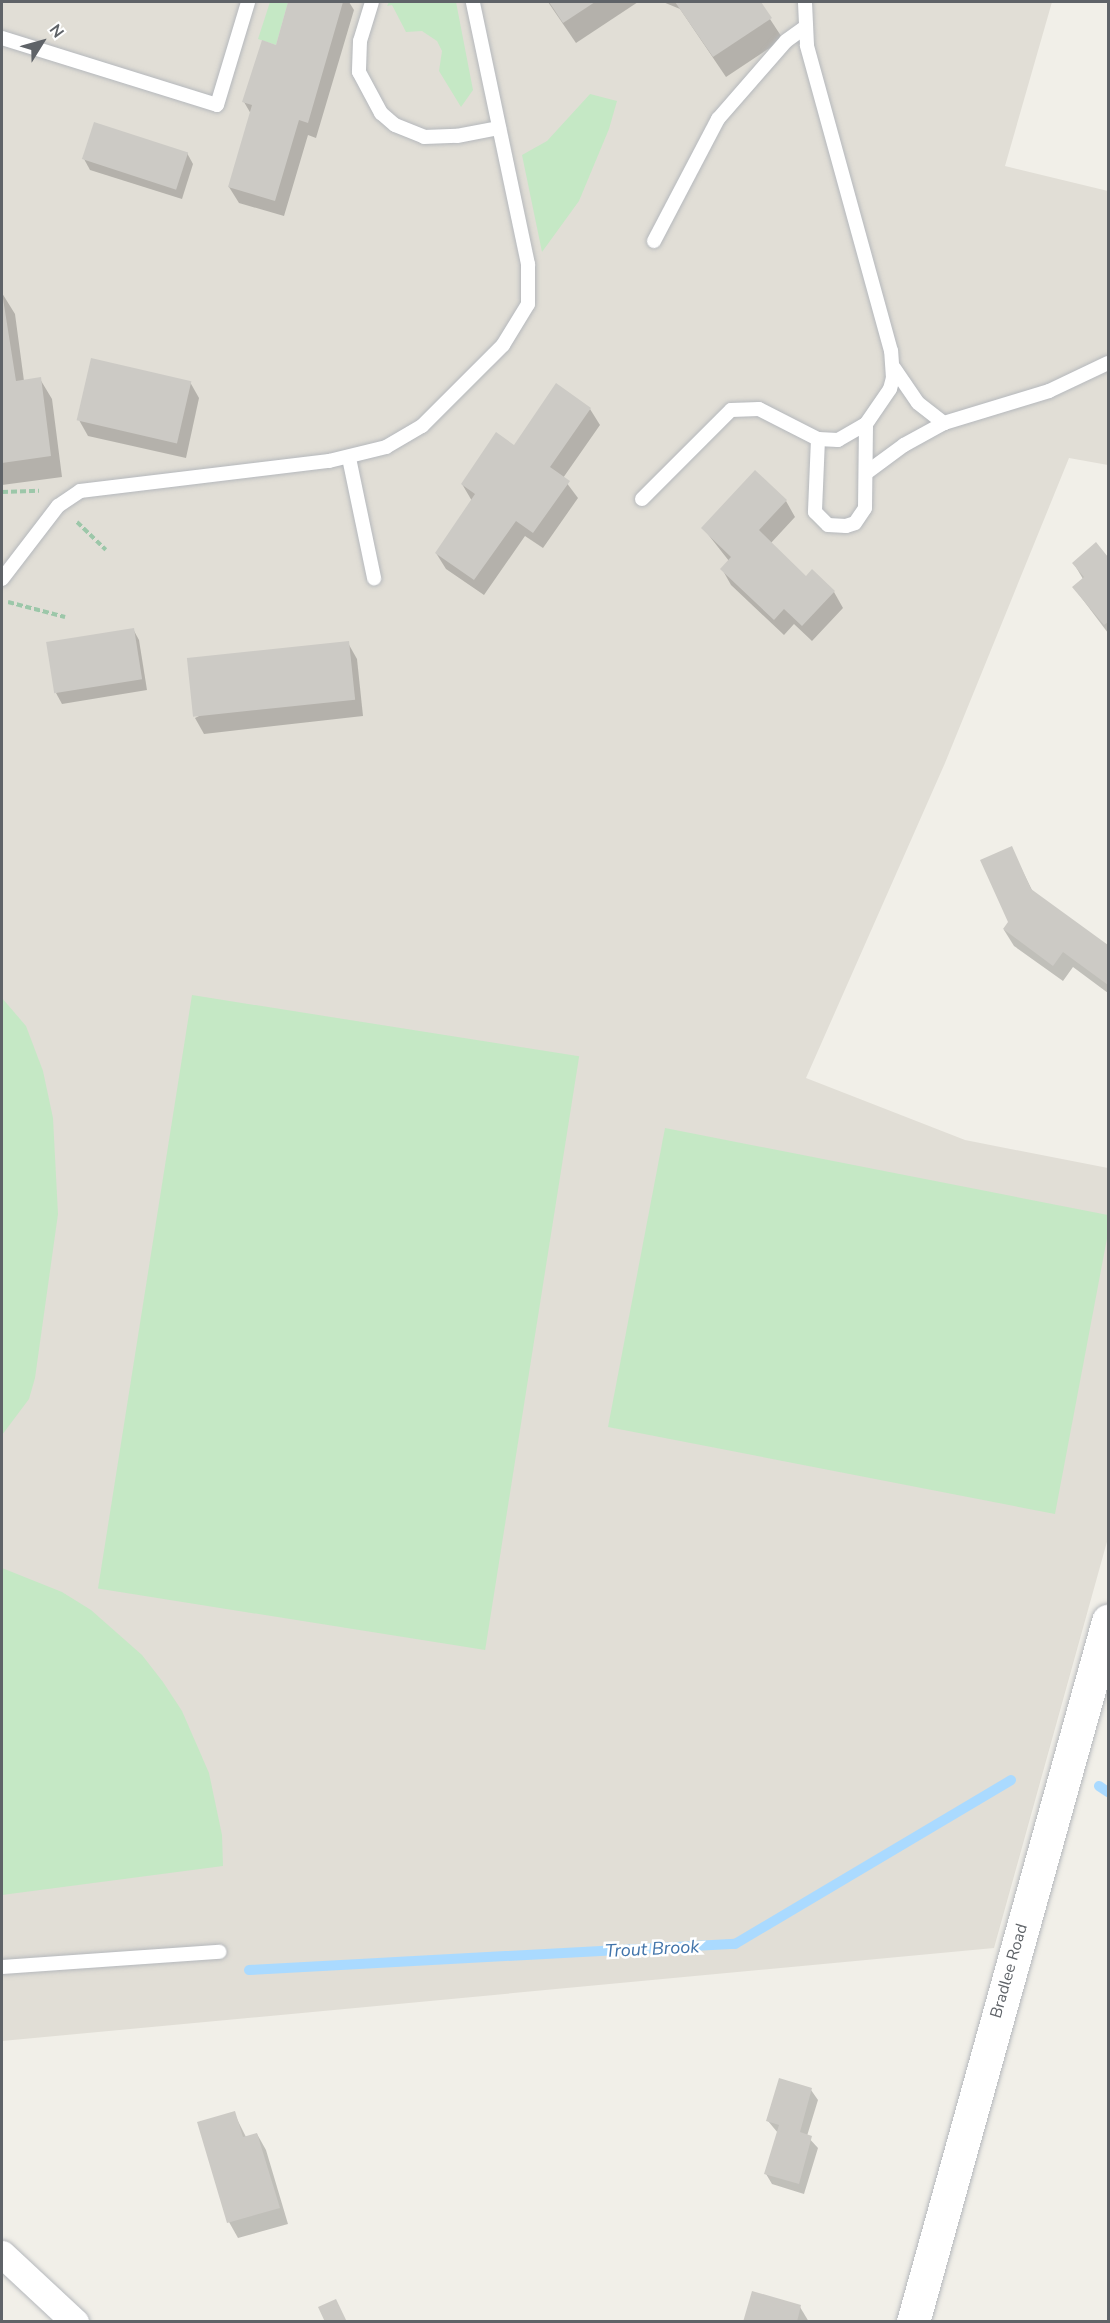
<!DOCTYPE html>
<html>
<head>
<meta charset="utf-8">
<style>
  body { margin:0 }
  #map { position:relative; width:1110px; height:2323px; overflow:hidden; background:#f1efe8; font-family:"Nunito Sans",sans-serif }
  div>[style] { position:absolute }
  [style*='--x'] { left:calc(var(--x)*1px); top:calc(var(--y)*1px); width:calc(var(--w)*1px); rotate:calc(var(--a)*1deg) }
  .education>* { inset:0; background:#e1ded6 }
  .green>* { inset:0; background:#c5e8c5; transform-origin:0 0 }
  .shadow>* { inset:0; background:#0003 }
  .stream>* { height:10px; margin:-5px; padding:0 5px; transform-origin:5px; border-radius:5px; background:#aadaff }
  .building>* { inset:0; background:#cccac5; transform-origin:0 0 }
  .path>* { height:4px; margin-top:-2px; transform-origin:0; background:repeating-linear-gradient(90deg,#9cc7a9 0 6px,transparent 0 9px) }
  .roads { filter:drop-shadow(0 0 2px #b5b8bc) drop-shadow(0 0 2px #b5b8bc) }
  .lane>* { height:14px; margin:-7px; padding:0 7px; transform-origin:7px; border-radius:7px; background:#fff }
  .street>* { height:27px; margin:-13.5px; padding:0 13.5px; transform-origin:13.5px; border-radius:13.5px; background:#fff }
  .secondary>* { height:33px; margin:-16.5px; padding:0 16.5px; transform-origin:16.5px; border-radius:16.5px; background:#fff }
  span { translate:-50% -50%; white-space:nowrap; text-align:center; line-height:1.15; -webkit-text-stroke:5px #fff; paint-order:stroke }
  .street-label { font-size:16px; color:#5f6368 }
  .water-label { font-size:18px; color:#4174aa; font-style:italic }
  .frame { position:absolute; inset:0; border:3px solid #5f6368; pointer-events:none }
  .north { position:absolute; left:12px; top:12px; width:60px; height:60px; -webkit-text-stroke:4px #fff; paint-order:stroke; rotate:53deg; font-size:16px; font-weight:700; line-height:24px; text-align:center; color:#5f6368 }
  .north::after { content:''; display:block; margin:auto; width:21px; height:27px; background:#5f6368; clip-path:polygon(50% 0,100% 100%,50% 72%,0 100%) }
</style>
</head>
<body>
<div id="map">
  <div class="education">
    <div style="clip-path:polygon(2px 2px,1052px 2px,1005px 166px,1108px 191px,1108px 465px,1069px 458px,945px 763px,806px 1078px,965px 1140px,1108px 1168px,1108px 1538px,994px 1948px,2px 2041px)"></div>
  </div>
  <div class="green">
    <div style="clip-path:polygon(270px 2px,288px 2px,276px 45px,258px 39px)"></div>
    <div style="clip-path:polygon(389px 2px,456px 2px,473px 90px,461px 107px,439px 71px,442px 51px,437px 41px,422px 31px,406px 32px,392px 5px,387px 6px)"></div>
    <div style="clip-path:polygon(590px 94px,617px 101px,609px 129px,579px 201px,542px 252px,522px 155px,547px 141px)"></div>
    <div style="left:192px;top:995px;width:392px;height:601px;rotate:9deg"></div>
    <div style="clip-path:polygon(2px 998px,26px 1026px,43px 1071px,53px 1118px,58px 1214px,35px 1378px,29px 1399px,2px 1435px)"></div>
    <div style="clip-path:polygon(665px 1128px,1108px 1215px,1108px 1233px,1055px 1514px,608px 1427px)"></div>
    <div style="clip-path:polygon(2px 1568px,62px 1592px,91px 1610px,142px 1655px,163px 1682px,182px 1711px,209px 1773px,222px 1835px,223px 1866px,2px 1895px)"></div>
  </div>
  <div class="shadow">
    <div style="clip-path:polygon(290px 2px,349px 2px,354px 10px,316px 138px,308px 135px,284px 216px,239px 203px,229px 187px,251px 114px,244px 102px,277px 47px)"></div>
    <div style="clip-path:polygon(548px 2px,638px 2px,576px 43px)"></div>
    <div style="clip-path:polygon(663px 2px,759px 2px,783px 39px,726px 77px,680px 9px)"></div>
    <div style="clip-path:polygon(187px 153px,193px 164px,182px 199px,90px 170px,84px 159px)"></div>
    <div style="clip-path:polygon(2px 293px,15px 314px,24px 381px,40px 379px,52px 399px,62px 477px,2px 485px)"></div>
    <div style="clip-path:polygon(190px 382px,199px 398px,186px 458px,88px 436px,79px 420px)"></div>
    <div style="clip-path:polygon(590px 409px,600px 425px,563px 478px,578px 498px,543px 548px,525px 536px,484px 595px,446px 569px,436px 553px,472px 501px,462px 484px,514px 447px)"></div>
    <div style="clip-path:polygon(786px 501px,795px 517px,770px 544px,806px 578px,834px 592px,843px 608px,812px 641px,794px 624px,784px 635px,731px 585px,722px 569px,729px 561px,703px 528px)"></div>
    <div style="clip-path:polygon(1096px 544px,1108px 559px,1108px 633px,1074px 588px,1083px 579px,1074px 564px)"></div>
    <div style="clip-path:polygon(133px 629px,139px 640px,147px 690px,62px 704px,56px 693px)"></div>
    <div style="clip-path:polygon(348px 643px,357px 659px,363px 716px,204px 734px,195px 718px)"></div>
    <div style="clip-path:polygon(1011px 848px,1033px 892px,1108px 947px,1108px 993px,1073px 967px,1063px 981px,1014px 946px,1004px 930px,1009px 922px)"></div>
    <div style="clip-path:polygon(811px 2090px,818px 2100px,807px 2136px,818px 2148px,804px 2194px,772px 2184px,766px 2174px,778px 2133px,768px 2121px)"></div>
    <div style="clip-path:polygon(234px 2113px,246px 2137px,257px 2134px,266px 2150px,288px 2224px,238px 2238px,229px 2222px)"></div>
    <div style="clip-path:polygon(800px 2307px,809px 2322px,745px 2322px)"></div>
  </div>
  <div class="stream">
    <div style="--x:1099;--y:1786;--w:11;--a:34"></div>
    <div style="--x:249;--y:1970;--w:487;--a:-3.1"></div>
    <div style="--x:735;--y:1944;--w:321;--a:-30.7"></div>
  </div>
  <div class="building">
    <div style="clip-path:polygon(288px 2px,343px 2px,308px 123px,299px 120px,275px 201px,228px 187px,252px 105px,242px 102px,262px 40px,276px 45px)"></div>
    <div style="clip-path:polygon(549px 2px,595px 2px,563px 23px)"></div>
    <div style="clip-path:polygon(675px 2px,761px 2px,772px 18px,713px 57px)"></div>
    <div style="left:94px;top:122px;width:99px;height:39px;rotate:18deg"></div>
    <div style="clip-path:polygon(2px 292px,16px 381px,41px 377px,51px 456px,2px 463px)"></div>
    <div style="left:91px;top:358px;width:103px;height:64px;rotate:13deg"></div>
    <div style="clip-path:polygon(556px 383px,591px 408px,550px 467px,570px 481px,533px 533px,516px 521px,474px 580px,435px 553px,475px 494px,461px 484px,496px 432px,514px 445px)"></div>
    <div style="clip-path:polygon(755px 470px,787px 500px,759px 530px,806px 576px,812px 569px,835px 591px,802px 626px,784px 609px,774px 620px,720px 569px,731px 557px,701px 528px)"></div>
    <div style="clip-path:polygon(1096px 542px,1108px 557px,1108px 622px,1104px 625px,1072px 587px,1084px 577px,1072px 563px)"></div>
    <div style="left:134px;top:628px;width:52px;height:89px;rotate:81deg"></div>
    <div style="left:349px;top:641px;width:59px;height:163px;rotate:84deg"></div>
    <div style="clip-path:polygon(1012px 846px,1031px 889px,1108px 945px,1108px 985px,1063px 952px,1053px 966px,1003px 929px,1008px 922px,980px 860px)"></div>
    <div style="clip-path:polygon(779px 2078px,812px 2088px,800px 2132px,812px 2136px,799px 2184px,764px 2174px,779px 2125px,766px 2121px)"></div>
    <div style="clip-path:polygon(235px 2111px,243px 2137px,257px 2133px,280px 2208px,227px 2223px,197px 2122px)"></div>
    <div style="clip-path:polygon(752px 2291px,801px 2305px,797px 2322px,743px 2322px)"></div>
    <div style="clip-path:polygon(336px 2299px,347px 2322px,325px 2322px,318px 2307px)"></div>
  </div>
  <div class="path">
    <div style="--x:2;--y:492;--w:37;--a:-2"></div>
    <div style="--x:77;--y:522;--w:40;--a:44"></div>
    <div style="--x:8;--y:602;--w:59;--a:14.7"></div>
  </div>
  <div class="roads">
    <div class="lane">
      <div style="--x:372;--y:2;--w:41;--a:107.1"></div>
      <div style="--x:360;--y:41;--w:31;--a:92"></div>
      <div style="--x:359;--y:72;--w:47;--a:61.8"></div>
      <div style="--x:381;--y:113;--w:18;--a:41"></div>
      <div style="--x:395;--y:125;--w:31;--a:22"></div>
      <div style="--x:424;--y:137;--w:33;--a:-2"></div>
      <div style="--x:457;--y:136;--w:43;--a:-10.8"></div>
      <div style="--x:2;--y:38;--w:225;--a:17.3"></div>
      <div style="--x:217;--y:105;--w:108;--a:-73.2"></div>
      <div style="--x:654;--y:241;--w:138;--a:-62.3"></div>
      <div style="--x:718;--y:119;--w:103;--a:-48.9"></div>
      <div style="--x:786;--y:41;--w:22;--a:-36"></div>
      <div style="--x:894;--y:368;--w:42;--a:55.6"></div>
      <div style="--x:918;--y:403;--w:33;--a:38"></div>
      <div style="--x:818;--y:439;--w:73;--a:92.4"></div>
      <div style="--x:815;--y:512;--w:18;--a:45"></div>
      <div style="--x:828;--y:525;--w:18;--a:3"></div>
      <div style="--x:846;--y:526;--w:9;--a:-18"></div>
      <div style="--x:855;--y:523;--w:18;--a:-56"></div>
      <div style="--x:865;--y:508;--w:84;--a:-89.3"></div>
      <div style="--x:349;--y:458;--w:123;--a:78.2"></div>
      <div style="--x:866;--y:473;--w:47;--a:-36.4"></div>
      <div style="--x:904;--y:445;--w:46;--a:-28.8"></div>
      <div style="--x:944;--y:423;--w:110;--a:-16.9"></div>
      <div style="--x:1049;--y:391;--w:65;--a:-25.4"></div>
      <div style="--x:642;--y:499;--w:126;--a:-45"></div>
      <div style="--x:731;--y:410;--w:28;--a:-2"></div>
      <div style="--x:759;--y:409;--w:66;--a:27"></div>
      <div style="--x:818;--y:439;--w:20;--a:3"></div>
      <div style="--x:838;--y:440;--w:32;--a:-30"></div>
      <div style="--x:866;--y:424;--w:42;--a:-55.6"></div>
      <div style="--x:890;--y:389;--w:11;--a:-75"></div>
      <div style="--x:893;--y:378;--w:27;--a:-94"></div>
      <div style="--x:891;--y:351;--w:317;--a:-105.4"></div>
      <div style="--x:807;--y:45;--w:43;--a:-92.7"></div>
      <div style="--x:2;--y:579;--w:92;--a:-52.5"></div>
      <div style="--x:58;--y:506;--w:27;--a:-34"></div>
      <div style="--x:80;--y:491;--w:251;--a:-6.9"></div>
      <div style="--x:329;--y:461;--w:59;--a:-13.8"></div>
      <div style="--x:386;--y:447;--w:42;--a:-30.3"></div>
      <div style="--x:422;--y:426;--w:115;--a:-45"></div>
      <div style="--x:503;--y:345;--w:48;--a:-58.6"></div>
      <div style="--x:528;--y:304;--w:40;--a:-90"></div>
      <div style="--x:528;--y:264;--w:268;--a:-101.9"></div>
      <div style="--x:2;--y:1967;--w:218;--a:-4"></div>
    </div>
    <div class="street">
      <div style="--x:2;--y:2254;--w:100;--a:43"></div>
    </div>
    <div class="secondary">
      <div style="--x:913;--y:2322;--w:728;--a:-74.45"></div>
    </div>
  </div>
  <div class="street-label">
    <span style="left:1009px;top:1971px;rotate:-74deg">Bradlee Road</span>
  </div>
  <div class="water-label">
    <span style="left:652px;top:1949px;rotate:-3deg">Trout Brook</span>
  </div>
  <div class="frame"></div>
  <div class="north">N</div>
</div>
</body>
</html>
